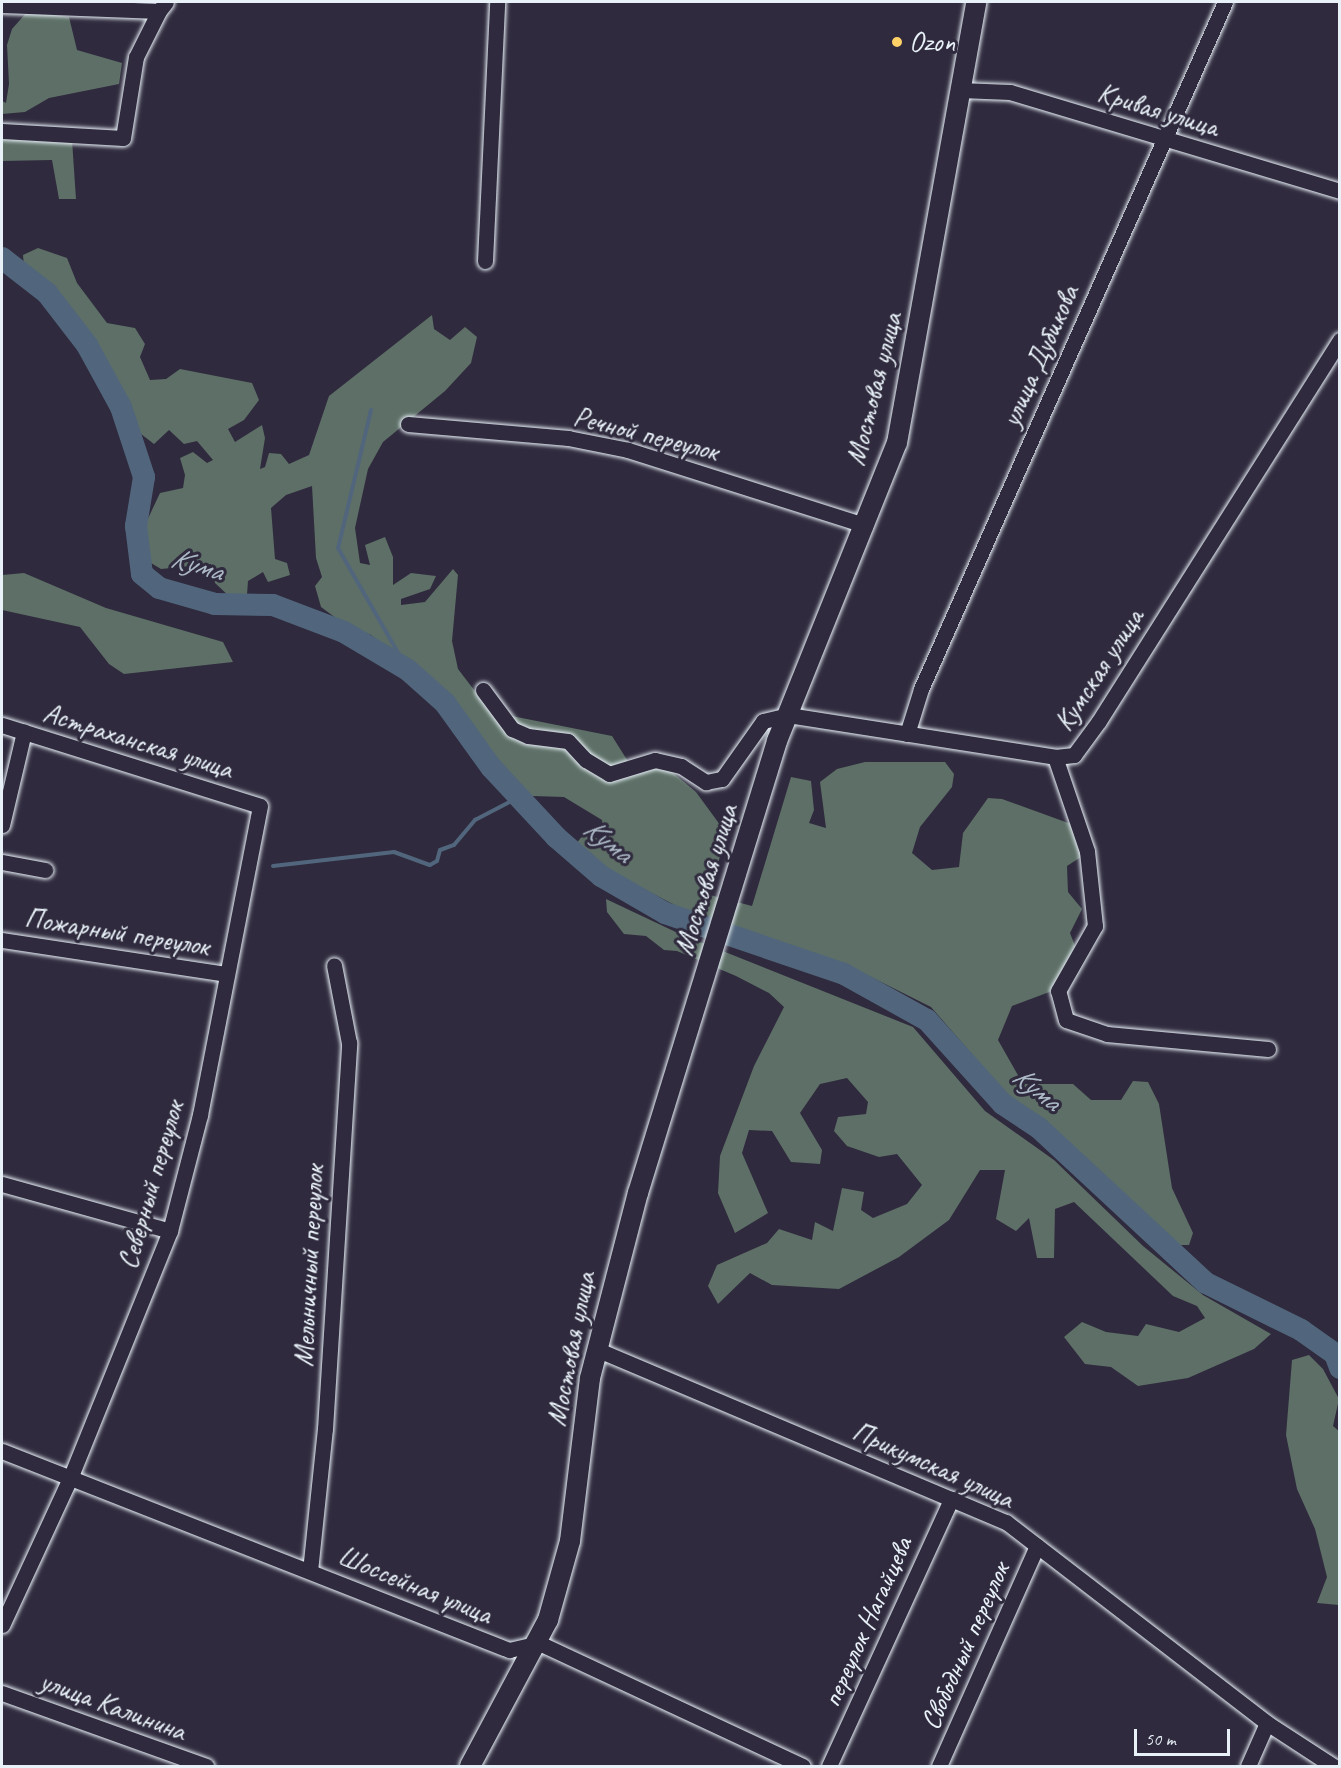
<!DOCTYPE html>
<html>
<head>
<meta charset="utf-8">
<style>
  body { margin:0 }
  #map { position:relative; width:1341px; height:1768px; overflow:hidden; background:#2f2a3d; font-family:Caveat,sans-serif }
  div>[style] { position:absolute }
  [style*='--x'] { left:calc(var(--x)*1px); top:calc(var(--y)*1px); width:calc(var(--w)*1px); rotate:calc(var(--a)*1deg) }
  .green>* { inset:0; background:#5d6f66 }
  .stream>* { height:4px; margin:-2px; padding:0 2px; transform-origin:2px; border-radius:2px; background:#51667c }
  .river>* { height:22px; margin:-11px; padding:0 11px; transform-origin:11px; border-radius:11px; background:#51667c }
  .roads { filter:drop-shadow(0 0 2px #e8f1f8) drop-shadow(0 0 2px #e8f1f8) }
  .minor>* { height:15px; margin:-7.5px; padding:0 7.5px; transform-origin:7.5px; border-radius:7.5px; background:#2f2a3d }
  .secondary>* { height:20px; margin:-10px; padding:0 10px; transform-origin:10px; border-radius:10px; background:#2f2a3d }
  .dots>* { width:16px; height:16px; translate:-50% -50%; box-sizing:border-box; border:3px solid #2f2a3d; border-radius:50% }
  span { translate:-50% -50%; white-space:nowrap; text-align:center; line-height:1.15; -webkit-text-stroke:6px #2f2a3d; paint-order:stroke }
  .poi-label { font-size:28px; color:#e8f1f8 }
  .left { translate:0 -50%; text-align:left }
  .street-label { font-size:28px; color:#e8f1f8 }
  .water-label { font-size:30px; color:#acb9c6; font-style:italic }
  .frame { position:absolute; inset:0; border:3px solid #e8f1f8; pointer-events:none }
  .scale { position:absolute; left:1134px; top:1729px; width:96px; height:27px; box-sizing:border-box; border:3px solid #e8f1f8; border-top:0; padding-left:8px; font-size:18px; line-height:21px; white-space:nowrap; color:#e8f1f8; -webkit-text-stroke:4px #2f2a3d; paint-order:stroke }
</style>
</head>
<body>
<div id="map">
  <div class="green">
    <div style="clip-path:polygon(27px 12px,69px 17px,77px 50px,122px 63px,119px 84px,49px 98px,25px 112px,2px 114px,2px 101px,6px 103px,9px 84px,7px 45px,12px 29px)"></div>
    <div style="clip-path:polygon(2px 136px,72px 140px,76px 199px,59px 199px,52px 160px,2px 161px)"></div>
    <div style="clip-path:polygon(38px 248px,67px 258px,77px 283px,107px 323px,135px 328px,145px 344px,140px 357px,150px 380px,166px 379px,180px 369px,252px 383px,259px 400px,244px 420px,228px 429px,235px 442px,262px 425px,265px 438px,260px 469px,265px 467px,269px 453px,281px 454px,289px 464px,309px 455px,329px 396px,432px 315px,434px 329px,450px 340px,465px 327px,477px 337px,471px 363px,445px 391px,383px 442px,368px 469px,355px 528px,360px 563px,370px 565px,365px 545px,385px 537px,393px 557px,393px 585px,411px 573px,436px 576px,430px 589px,401px 599px,401px 605px,425px 602px,453px 569px,458px 575px,452px 641px,458px 669px,491px 712px,612px 736px,636px 774px,650px 768px,671px 771px,696px 792px,726px 833px,710px 895px,752px 906px,791px 777px,811px 781px,814px 810px,809px 823px,826px 828px,820px 782px,837px 769px,865px 762px,945px 762px,954px 774px,952px 787px,920px 827px,912px 853px,932px 870px,959px 867px,963px 833px,988px 798px,1002px 799px,1071px 824px,1081px 857px,1067px 866px,1068px 892px,1082px 909px,1070px 933px,1075px 946px,1052px 991px,1012px 1006px,998px 1040px,1023px 1084px,1073px 1084px,1091px 1100px,1121px 1100px,1133px 1081px,1148px 1082px,1159px 1104px,1172px 1188px,1193px 1233px,1189px 1245px,1179px 1245px,1049px 1125px,1010px 1098px,931px 1007px,847px 965px,688px 912px,583px 857px,576px 844px,583px 835px,604px 840px,602px 820px,564px 797px,532px 796px,501px 764px,449px 698px,371px 635px,344px 624px,321px 607px,315px 586px,322px 577px,316px 558px,312px 486px,286px 495px,271px 508px,275px 559px,287px 563px,290px 575px,268px 582px,263px 572px,248px 581px,247px 595px,231px 598px,215px 583px,211px 564px,161px 569px,151px 563px,144px 527px,160px 493px,183px 488px,185px 475px,180px 458px,193px 452px,207px 463px,213px 460px,197px 441px,184px 444px,169px 430px,154px 444px,141px 434px,95px 341px,60px 293px,24px 267px,23px 255px)"></div>
    <div style="clip-path:polygon(24px 573px,106px 608px,223px 642px,233px 662px,124px 674px,109px 664px,80px 627px,2px 610px,2px 575px)"></div>
    <div style="clip-path:polygon(606px 899px,680px 934px,913px 1027px,985px 1111px,1054px 1160px,1143px 1246px,1203px 1295px,1271px 1334px,1254px 1349px,1188px 1378px,1138px 1386px,1111px 1367px,1085px 1364px,1064px 1337px,1082px 1322px,1106px 1332px,1138px 1336px,1146px 1324px,1179px 1332px,1205px 1318px,1197px 1306px,1173px 1296px,1074px 1202px,1055px 1209px,1054px 1258px,1037px 1258px,1029px 1218px,1016px 1231px,996px 1219px,1005px 1170px,980px 1170px,949px 1220px,899px 1257px,839px 1289px,772px 1285px,750px 1273px,718px 1304px,708px 1286px,717px 1265px,767px 1243px,779px 1229px,812px 1240px,815px 1222px,833px 1231px,842px 1188px,864px 1192px,861px 1210px,873px 1218px,907px 1204px,922px 1185px,897px 1154px,879px 1157px,847px 1146px,834px 1131px,838px 1117px,866px 1114px,868px 1102px,847px 1078px,820px 1084px,800px 1113px,822px 1150px,820px 1164px,791px 1162px,772px 1131px,749px 1130px,742px 1153px,768px 1213px,735px 1233px,718px 1193px,720px 1156px,754px 1066px,784px 1007px,769px 993px,736px 976px,677px 951px,664px 950px,646px 936px,624px 934px,607px 912px)"></div>
    <div style="clip-path:polygon(1309px 1355px,1323px 1369px,1339px 1399px,1333px 1426px,1340px 1432px,1339px 1605px,1317px 1603px,1327px 1577px,1315px 1529px,1297px 1489px,1286px 1435px,1292px 1360px)"></div>
  </div>
  <div class="stream">
    <div style="--x:371;--y:410;--w:142;--a:103.4"></div>
    <div style="--x:338;--y:548;--w:141;--a:60.2"></div>
    <div style="--x:273;--y:866;--w:122;--a:-6.6"></div>
    <div style="--x:394;--y:852;--w:38;--a:20"></div>
    <div style="--x:430;--y:865;--w:8;--a:-30"></div>
    <div style="--x:437;--y:861;--w:11;--a:-75"></div>
    <div style="--x:440;--y:850;--w:15;--a:-20"></div>
    <div style="--x:454;--y:845;--w:33;--a:-50"></div>
    <div style="--x:475;--y:820;--w:50;--a:-27.6"></div>
  </div>
  <div class="river">
    <div style="--x:2;--y:258;--w:57;--a:37.9"></div>
    <div style="--x:47;--y:293;--w:66;--a:52.4"></div>
    <div style="--x:87;--y:345;--w:71;--a:61.3"></div>
    <div style="--x:121;--y:407;--w:74;--a:71.8"></div>
    <div style="--x:144;--y:477;--w:50;--a:99.3"></div>
    <div style="--x:136;--y:526;--w:48;--a:82.9"></div>
    <div style="--x:142;--y:574;--w:22;--a:39"></div>
    <div style="--x:159;--y:588;--w:58;--a:15.9"></div>
    <div style="--x:215;--y:604;--w:58;--a:1"></div>
    <div style="--x:273;--y:605;--w:76;--a:20.8"></div>
    <div style="--x:344;--y:632;--w:74;--a:30.7"></div>
    <div style="--x:408;--y:670;--w:50;--a:41.7"></div>
    <div style="--x:445;--y:703;--w:79;--a:54.3"></div>
    <div style="--x:491;--y:767;--w:96;--a:47.1"></div>
    <div style="--x:556;--y:837;--w:60;--a:40.9"></div>
    <div style="--x:601;--y:876;--w:74;--a:30"></div>
    <div style="--x:665;--y:913;--w:189;--a:18.8"></div>
    <div style="--x:844;--y:974;--w:95;--a:29"></div>
    <div style="--x:927;--y:1020;--w:113;--a:47.9"></div>
    <div style="--x:1003;--y:1104;--w:43;--a:33.7"></div>
    <div style="--x:1039;--y:1128;--w:228;--a:42.9"></div>
    <div style="--x:1206;--y:1283;--w:106;--a:26.3"></div>
    <div style="--x:1301;--y:1330;--w:42;--a:35.2"></div>
    <div style="--x:1335;--y:1354;--w:15;--a:70"></div>
  </div>
  <div class="roads">
    <div class="minor">
      <div style="--x:2;--y:5;--w:157;--a:2.2"></div>
      <div style="--x:159;--y:11;--w:11;--a:-52"></div>
      <div style="--x:960;--y:90;--w:50;--a:2.3"></div>
      <div style="--x:1010;--y:92;--w:345;--a:16.7"></div>
      <div style="--x:2;--y:131;--w:121;--a:3.3"></div>
      <div style="--x:123;--y:138;--w:82;--a:-80.9"></div>
      <div style="--x:136;--y:57;--w:51;--a:-63.4"></div>
      <div style="--x:485;--y:261;--w:259;--a:-87.3"></div>
      <div style="--x:408;--y:424;--w:161;--a:5"></div>
      <div style="--x:568;--y:438;--w:61;--a:11.3"></div>
      <div style="--x:628;--y:450;--w:249;--a:17.6"></div>
      <div style="--x:483;--y:690;--w:49;--a:53.4"></div>
      <div style="--x:512;--y:729;--w:17;--a:24"></div>
      <div style="--x:528;--y:736;--w:40;--a:7.1"></div>
      <div style="--x:568;--y:741;--w:26;--a:47"></div>
      <div style="--x:586;--y:760;--w:27;--a:31"></div>
      <div style="--x:609;--y:774;--w:48;--a:-16.9"></div>
      <div style="--x:655;--y:760;--w:27;--a:13"></div>
      <div style="--x:681;--y:766;--w:30;--a:33"></div>
      <div style="--x:706;--y:782;--w:16;--a:-11"></div>
      <div style="--x:722;--y:779;--w:71;--a:-54.7"></div>
      <div style="--x:763;--y:721;--w:26;--a:-13"></div>
      <div style="--x:788;--y:715;--w:270;--a:8.9"></div>
      <div style="--x:2;--y:725;--w:270;--a:17.4"></div>
      <div style="--x:260;--y:806;--w:315;--a:101"></div>
      <div style="--x:200;--y:1115;--w:120;--a:104.5"></div>
      <div style="--x:170;--y:1231;--w:264;--a:112"></div>
      <div style="--x:71;--y:1476;--w:164;--a:114.8"></div>
      <div style="--x:907;--y:734;--w:47;--a:-72.7"></div>
      <div style="--x:921;--y:689;--w:751;--a:-66.13"></div>
      <div style="--x:2;--y:825;--w:96;--a:-76.7"></div>
      <div style="--x:2;--y:862;--w:44;--a:10.5"></div>
      <div style="--x:2;--y:940;--w:227;--a:8.6"></div>
      <div style="--x:1268;--y:1049;--w:162;--a:-174.7"></div>
      <div style="--x:1107;--y:1034;--w:43;--a:-161.1"></div>
      <div style="--x:1066;--y:1020;--w:30;--a:-105"></div>
      <div style="--x:1058;--y:991;--w:75;--a:-60.4"></div>
      <div style="--x:1095;--y:926;--w:75;--a:-96.1"></div>
      <div style="--x:1087;--y:851;--w:99;--a:-108.8"></div>
      <div style="--x:1055;--y:757;--w:19;--a:-6"></div>
      <div style="--x:1074;--y:755;--w:42;--a:-53.7"></div>
      <div style="--x:1099;--y:721;--w:451;--a:-57.7"></div>
      <div style="--x:2;--y:1184;--w:174;--a:15.6"></div>
      <div style="--x:596;--y:1349;--w:445;--a:22.9"></div>
      <div style="--x:1006;--y:1522;--w:329;--a:37.6"></div>
      <div style="--x:1267;--y:1723;--w:79;--a:33.1"></div>
      <div style="--x:2;--y:1451;--w:545;--a:21.43"></div>
      <div style="--x:509;--y:1650;--w:31;--a:-13"></div>
      <div style="--x:539;--y:1643;--w:291;--a:25"></div>
      <div style="--x:310;--y:1571;--w:143;--a:-84"></div>
      <div style="--x:325;--y:1429;--w:387;--a:-86.4"></div>
      <div style="--x:349;--y:1043;--w:79;--a:-100.9"></div>
      <div style="--x:2;--y:1693;--w:217;--a:19.7"></div>
      <div style="--x:829;--y:1766;--w:294;--a:-65.4"></div>
      <div style="--x:939;--y:1766;--w:241;--a:-66"></div>
      <div style="--x:1248;--y:1766;--w:47;--a:-66.2"></div>
    </div>
    <div class="secondary">
      <div style="--x:470;--y:1766;--w:166;--a:-61.9"></div>
      <div style="--x:548;--y:1620;--w:82;--a:-74.4"></div>
      <div style="--x:570;--y:1541;--w:164;--a:-83"></div>
      <div style="--x:590;--y:1378;--w:191;--a:-75.5"></div>
      <div style="--x:638;--y:1193;--w:473;--a:-72.9"></div>
      <div style="--x:777;--y:741;--w:321;--a:-68.1"></div>
      <div style="--x:897;--y:443;--w:448;--a:-79.8"></div>
    </div>
  </div>
  <div class="dots">
    <div style="left:897px;top:42px;background:#ffd166"></div>
  </div>
  <div class="poi-label">
    <span class="left" style="left:909px;top:42px">Ozon</span>
  </div>
  <div class="street-label">
    <span style="left:1158px;top:110px;rotate:17deg">Кривая улица</span>
    <span style="left:1040px;top:356px;rotate:-66deg">улица Дубикова</span>
    <span style="left:874px;top:389px;rotate:-76deg">Мостовая улица</span>
    <span style="left:646px;top:434px;rotate:14deg">Речной переулок</span>
    <span style="left:1099px;top:670px;rotate:-57deg">Кумская улица</span>
    <span style="left:138px;top:741px;rotate:17deg">Астраханская улица</span>
    <span style="left:706px;top:880px;rotate:-73deg">Мостовая улица</span>
    <span style="left:117px;top:932px;rotate:9deg">Пожарный переулок</span>
    <span style="left:151px;top:1185px;rotate:-74deg">Северный переулок</span>
    <span style="left:309px;top:1266px;rotate:-87deg">Мельничный переулок</span>
    <span style="left:571px;top:1349px;rotate:-79deg">Мостовая улица</span>
    <span style="left:933px;top:1465px;rotate:24deg">Прикумская улица</span>
    <span style="left:415px;top:1585px;rotate:22deg">Шоссейная улица</span>
    <span style="left:867px;top:1622px;rotate:-66deg">переулок Нагайцева</span>
    <span style="left:965px;top:1646px;rotate:-66deg">Свободный переулок</span>
    <span style="left:113px;top:1706px;rotate:20deg">улица Калинина</span>
  </div>
  <div class="water-label">
    <span style="left:197px;top:564px;rotate:17deg">Кума</span>
    <span style="left:608px;top:840px;rotate:38deg">Кума</span>
    <span style="left:1037px;top:1088px;rotate:39deg">Кума</span>
  </div>
  <div class="frame"></div>
  <div class="scale">50 m</div>
</div>
</body>
</html>
